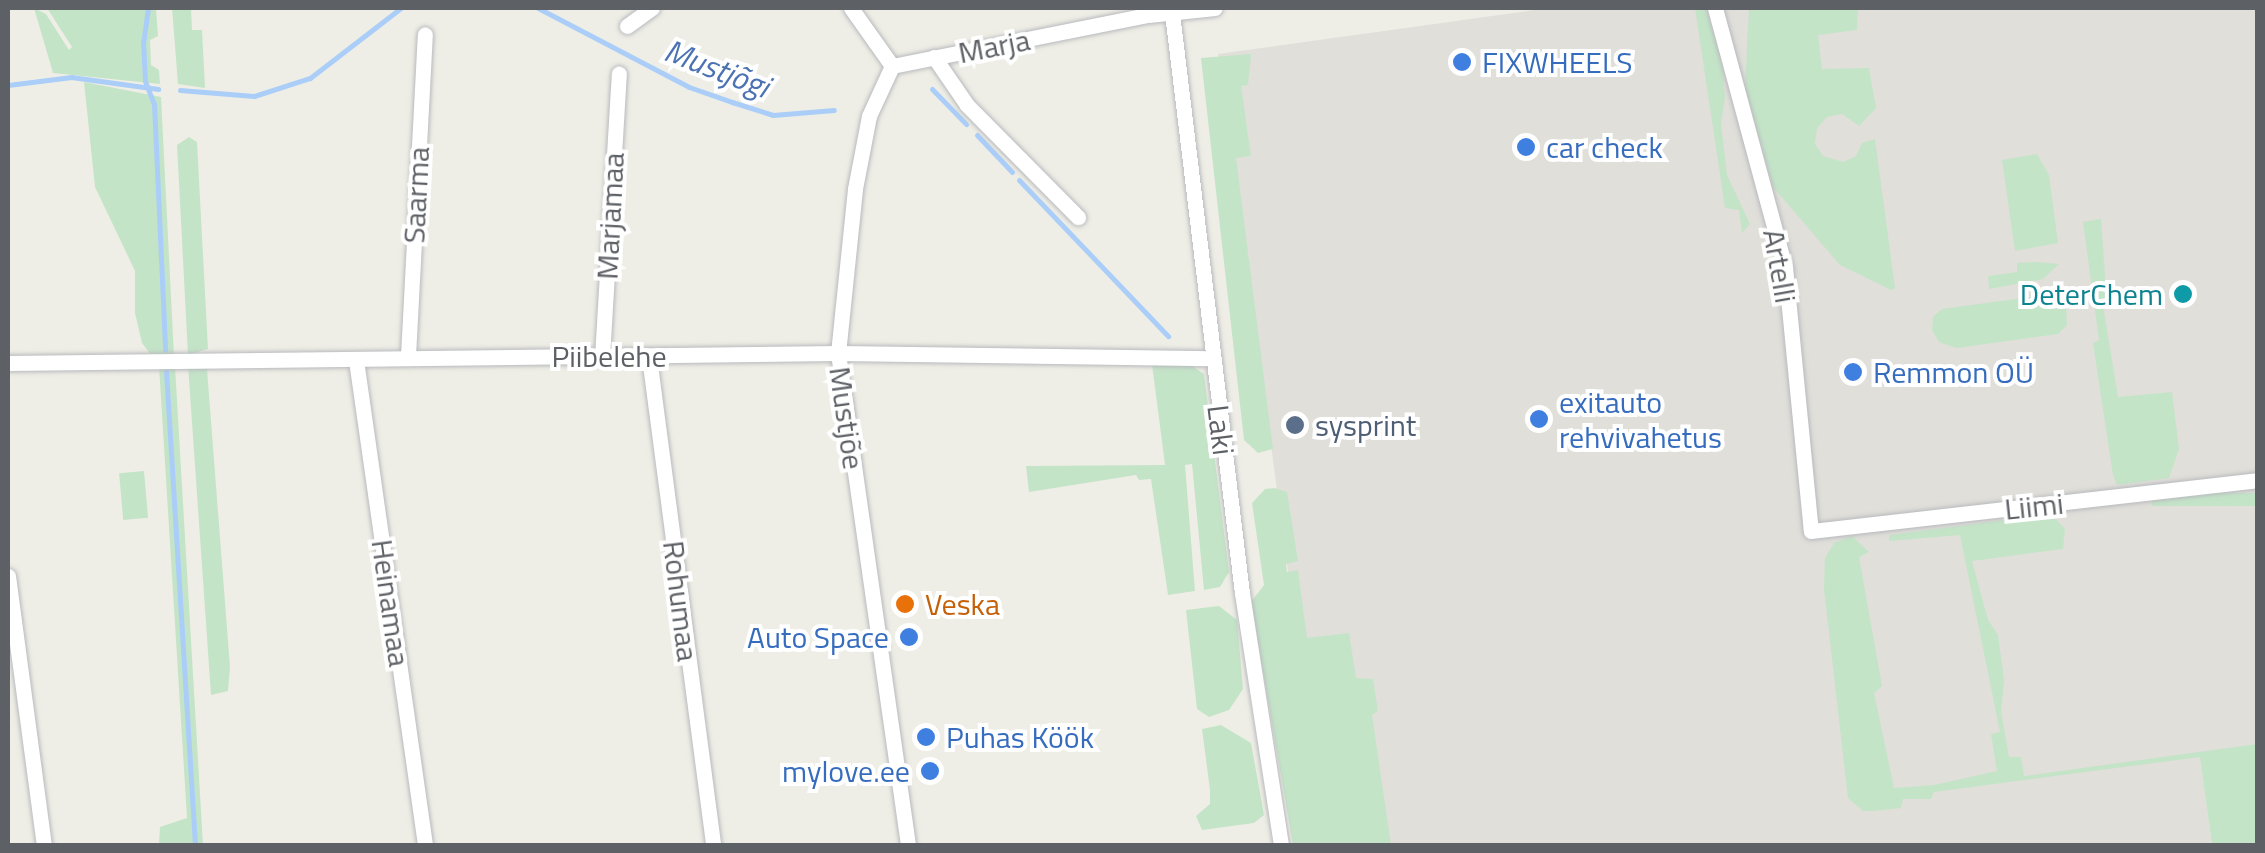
<!DOCTYPE html>
<html>
<head>
<meta charset="utf-8">
<style>
  body { margin:0 }
  #map { position:relative; width:2265px; height:853px; overflow:hidden; background:#efeee6; font-family:"Titillium Web",sans-serif }
  div>[style] { position:absolute }
  [style*='--x'] { left:calc(var(--x)*1px); top:calc(var(--y)*1px); width:calc(var(--w)*1px); rotate:calc(var(--a)*1deg) }
  .industrial>* { inset:0; background:#e0dfda }
  .green>* { inset:0; background:#c4e4c8; transform-origin:0 0 }
  .stream>* { height:5px; margin:-2.5px; padding:0 2.5px; transform-origin:2.5px; border-radius:2.5px; background:#abcef9 }
  .roads { filter:drop-shadow(0 0 2px #b8babe) drop-shadow(0 0 2px #b8babe) }
  .minor>* { height:15px; margin:-7.5px; padding:0 7.5px; transform-origin:7.5px; border-radius:7.5px; background:#fff }
  .dots>* { width:28px; height:28px; translate:-50% -50%; box-sizing:border-box; border:5px solid #fff; border-radius:50% }
  span { translate:-50% -50%; white-space:nowrap; text-align:center; line-height:1.15; -webkit-text-stroke:8px #fff; paint-order:stroke }
  .street-label { font-size:30px; color:#5d6065 }
  .shop-label { font-size:30px; color:#366cbe }
  .left { translate:0 -50%; text-align:left }
  .right { translate:-100% -50%; text-align:right }
  .culture-label { font-size:30px; color:#0d838f }
  .service-label { font-size:30px; color:#4e5e75 }
  .food-label { font-size:30px; color:#c56008 }
  .water-label { font-size:32px; color:#4c72b3; font-style:italic }
  .frame { position:absolute; inset:0; border:10px solid #5d6065; pointer-events:none }
</style>
</head>
<body>
<div id="map">
  <div class="industrial">
    <div style="clip-path:polygon(1549px 8px,2257px 8px,2257px 744px,2200px 754px,2212px 845px,1325px 845px,1218px 54px)"></div>
  </div>
  <div class="green">
    <div style="clip-path:polygon(34px 8px,46px 14px,69px 50px,72px 47px,47px 8px,156px 8px,158px 36px,150px 40px,151px 65px,159px 70px,160px 84px,53px 73px)"></div>
    <div style="clip-path:polygon(172px 8px,191px 8px,192px 30px,202px 30px,205px 88px,178px 84px)"></div>
    <div style="clip-path:polygon(1695px 8px,1706px 8px,1722px 62px,1725px 97px,1721px 124px,1727px 175px,1750px 224px,1742px 233px,1739px 210px,1725px 208px)"></div>
    <div style="clip-path:polygon(1749px 8px,1858px 8px,1857px 30px,1818px 35px,1822px 69px,1869px 68px,1876px 108px,1859px 126px,1842px 114px,1827px 117px,1817px 128px,1815px 144px,1823px 156px,1843px 162px,1856px 156px,1862px 143px,1875px 139px,1895px 288px,1891px 290px,1840px 265px,1773px 187px,1745px 88px)"></div>
    <div style="clip-path:polygon(1251px 54px,1248px 85px,1241px 86px,1251px 156px,1236px 158px,1273px 449px,1258px 453px,1244px 440px,1201px 58px)"></div>
    <div style="clip-path:polygon(84px 82px,161px 97px,174px 356px,151px 355px,142px 343px,135px 313px,135px 271px,95px 187px)"></div>
    <div style="clip-path:polygon(189px 137px,197px 142px,208px 349px,188px 355px,177px 145px)"></div>
    <div style="clip-path:polygon(2037px 154px,2049px 175px,2058px 243px,2015px 251px,2002px 160px)"></div>
    <div style="clip-path:polygon(2101px 219px,2107px 303px,2103px 305px,2118px 397px,2172px 392px,2179px 449px,2169px 478px,2117px 485px,2113px 475px,2095px 357px,2093px 343px,2099px 340px,2083px 222px)"></div>
    <div style="clip-path:polygon(2036px 262px,2059px 264px,2043px 279px,1989px 289px,1988px 276px,2017px 272px,2017px 263px)"></div>
    <div style="clip-path:polygon(2052px 294px,2066px 307px,2067px 325px,2058px 334px,1957px 348px,1939px 342px,1932px 330px,1933px 317px,1942px 309px)"></div>
    <div style="clip-path:polygon(1152px 364px,1189px 364px,1204px 374px,1229px 572px,1220px 587px,1204px 590px,1192px 464px,1185px 465px,1195px 591px,1168px 595px,1151px 479px,1139px 480px,1136px 475px,1029px 492px,1026px 466px,1165px 465px)"></div>
    <div style="clip-path:polygon(188px 365px,207px 369px,230px 667px,228px 691px,211px 695px)"></div>
    <div style="clip-path:polygon(159px 366px,175px 366px,203px 845px,159px 845px,160px 827px,187px 818px)"></div>
    <div style="left:144px;top:471px;width:47px;height:25px;rotate:85deg"></div>
    <div style="clip-path:polygon(1274px 488px,1287px 492px,1298px 561px,1286px 564px,1287px 572px,1298px 570px,1307px 638px,1349px 633px,1356px 678px,1373px 679px,1378px 711px,1372px 715px,1391px 845px,1293px 845px,1251px 602px,1264px 585px,1252px 503px,1265px 489px)"></div>
    <div style="left:2257px;top:493px;width:13px;height:105px;rotate:90deg"></div>
    <div style="clip-path:polygon(2051px 514px,2065px 529px,2063px 549px,1972px 561px,1988px 620px,1998px 635px,2004px 680px,2001px 712px,2009px 757px,2021px 757px,2024px 776px,2257px 744px,2257px 845px,2212px 845px,2200px 757px,1934px 792px,1931px 799px,1903px 799px,1901px 808px,1873px 811px,1863px 811px,1848px 798px,1824px 589px,1825px 558px,1834px 543px,1852px 536px,1869px 552px,1859px 557px,1882px 686px,1874px 693px,1894px 788px,1934px 785px,1997px 771px,1991px 734px,2000px 732px,1960px 535px,1889px 541px,1889px 535px)"></div>
    <div style="clip-path:polygon(1219px 606px,1237px 620px,1243px 689px,1229px 710px,1209px 717px,1197px 709px,1186px 610px)"></div>
    <div style="clip-path:polygon(1221px 725px,1251px 743px,1264px 815px,1254px 823px,1202px 830px,1196px 816px,1210px 804px,1210px 790px,1202px 729px)"></div>
  </div>
  <div class="stream">
    <div style="--x:148;--y:8;--w:34;--a:98"></div>
    <div style="--x:143;--y:42;--w:39;--a:87"></div>
    <div style="--x:145;--y:81;--w:25;--a:69"></div>
    <div style="--x:154;--y:104;--w:246;--a:87.4"></div>
    <div style="--x:538;--y:8;--w:170;--a:27.6"></div>
    <div style="--x:689;--y:87;--w:46;--a:19.2"></div>
    <div style="--x:732;--y:102;--w:43;--a:17.6"></div>
    <div style="--x:773;--y:115;--w:61;--a:-4.7"></div>
    <div style="--x:8;--y:85;--w:64;--a:-7.2"></div>
    <div style="--x:71;--y:77;--w:88;--a:7.9"></div>
    <div style="--x:932;--y:89;--w:49;--a:45.8"></div>
    <div style="--x:180;--y:90;--w:74;--a:4.6"></div>
    <div style="--x:254;--y:96;--w:59;--a:-17.8"></div>
    <div style="--x:310;--y:78;--w:115;--a:-37.6"></div>
    <div style="--x:977;--y:135;--w:51;--a:46.6"></div>
    <div style="--x:1019;--y:180;--w:216;--a:46.3"></div>
    <div style="--x:166;--y:371;--w:473;--a:86.5"></div>
  </div>
  <div class="roads">
    <div class="minor">
      <div style="--x:851;--y:8;--w:71;--a:54.7"></div>
      <div style="--x:1715;--y:8;--w:268;--a:74.9"></div>
      <div style="--x:1785;--y:267;--w:265;--a:84.4"></div>
      <div style="--x:1811;--y:531;--w:450;--a:-6.5"></div>
      <div style="--x:1172;--y:13;--w:584;--a:83.12"></div>
      <div style="--x:1242;--y:593;--w:256;--a:81.2"></div>
      <div style="--x:627;--y:26;--w:31;--a:-36"></div>
      <div style="--x:934;--y:57;--w:58;--a:55.5"></div>
      <div style="--x:967;--y:105;--w:158;--a:45.3"></div>
      <div style="--x:892;--y:66;--w:55;--a:114.7"></div>
      <div style="--x:869;--y:116;--w:74;--a:100.9"></div>
      <div style="--x:855;--y:189;--w:165;--a:95.9"></div>
      <div style="--x:838;--y:353;--w:498;--a:81.9"></div>
      <div style="--x:892;--y:66;--w:261;--a:-11.3"></div>
      <div style="--x:1148;--y:15;--w:67;--a:-6"></div>
      <div style="--x:408;--y:356;--w:322;--a:-87"></div>
      <div style="--x:602;--y:357;--w:284;--a:-86.6"></div>
      <div style="--x:649;--y:357;--w:493;--a:82.5"></div>
      <div style="--x:356;--y:360;--w:491;--a:81.9"></div>
      <div style="--x:8;--y:363;--w:830;--a:-0.69"></div>
      <div style="--x:838;--y:353;--w:374;--a:0.8"></div>
      <div style="--x:8;--y:576;--w:272;--a:82.4"></div>
    </div>
  </div>
  <div class="dots">
    <div style="left:1462px;top:62px;background:#3f7fe0"></div>
    <div style="left:1526px;top:147px;background:#3f7fe0"></div>
    <div style="left:2183px;top:294px;background:#0f9aa8"></div>
    <div style="left:1853px;top:372px;background:#3f7fe0"></div>
    <div style="left:1539px;top:419px;background:#3f7fe0"></div>
    <div style="left:1295px;top:425px;background:#5c6f8a"></div>
    <div style="left:905px;top:604px;background:#e8710a"></div>
    <div style="left:909px;top:637px;background:#3f7fe0"></div>
    <div style="left:926px;top:737px;background:#3f7fe0"></div>
    <div style="left:930px;top:771px;background:#3f7fe0"></div>
  </div>
  <div class="street-label">
    <span style="left:994px;top:46px;rotate:-11deg">Marja</span>
    <span style="left:416px;top:195px;rotate:-87deg">Saarma</span>
    <span style="left:610px;top:216px;rotate:-87deg">Marjamaa</span>
    <span style="left:1780px;top:266px;rotate:80deg">Artelli</span>
    <span style="left:609px;top:356px">Piibelehe</span>
    <span style="left:847px;top:418px;rotate:82deg">Mustjõe</span>
    <span style="left:1221px;top:430px;rotate:83deg">Laki</span>
    <span style="left:2034px;top:506px;rotate:-6deg">Liimi</span>
    <span style="left:681px;top:601px;rotate:83deg">Rohumaa</span>
    <span style="left:391px;top:603px;rotate:82deg">Heinamaa</span>
  </div>
  <div class="shop-label">
    <span class="left" style="left:1482px;top:62px">FIXWHEELS</span>
    <span class="left" style="left:1546px;top:147px">car check</span>
    <span class="left" style="left:1873px;top:372px">Remmon OÜ</span>
    <span class="left" style="left:1559px;top:419px">exitauto<br>rehvivahetus</span>
    <span class="right" style="left:889px;top:637px">Auto Space</span>
    <span class="left" style="left:946px;top:737px">Puhas Köök</span>
    <span class="right" style="left:910px;top:771px">mylove.ee</span>
  </div>
  <div class="culture-label">
    <span class="right" style="left:2163px;top:294px">DeterChem</span>
  </div>
  <div class="service-label">
    <span class="left" style="left:1315px;top:425px">sysprint</span>
  </div>
  <div class="food-label">
    <span class="left" style="left:925px;top:604px">Veska</span>
  </div>
  <div class="water-label">
    <span style="left:717px;top:68px;rotate:21deg">Mustjõgi</span>
  </div>
  <div class="frame"></div>
</div>
</body>
</html>
